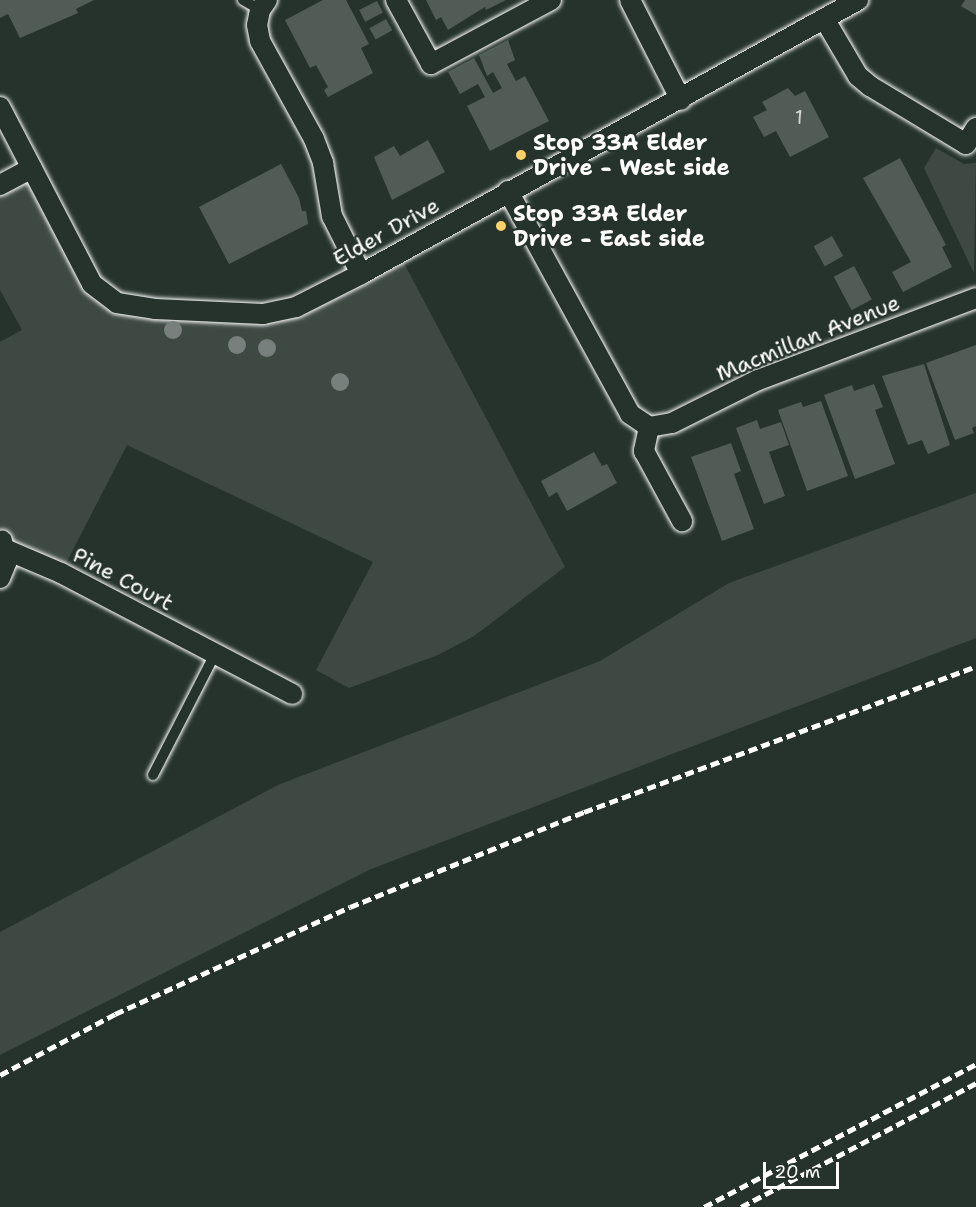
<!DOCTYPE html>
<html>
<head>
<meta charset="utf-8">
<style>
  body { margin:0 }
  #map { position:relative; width:976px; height:1207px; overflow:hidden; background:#26332d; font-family:"Shantell Sans",sans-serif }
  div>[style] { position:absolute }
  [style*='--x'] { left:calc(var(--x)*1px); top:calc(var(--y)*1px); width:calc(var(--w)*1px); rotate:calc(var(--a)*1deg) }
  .green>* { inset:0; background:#3e4944 }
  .building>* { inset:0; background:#515c57; transform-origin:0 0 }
  .roads { filter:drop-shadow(0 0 2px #fff) drop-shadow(0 0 2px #fff) }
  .service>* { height:10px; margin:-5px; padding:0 5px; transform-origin:5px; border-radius:5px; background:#26332d }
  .minor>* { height:20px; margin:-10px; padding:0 10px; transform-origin:10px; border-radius:10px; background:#26332d }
  .rail>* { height:4.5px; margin-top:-2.25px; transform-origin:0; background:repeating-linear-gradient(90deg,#fff 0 9px,transparent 0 13.5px) }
  .trees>* { width:18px; height:18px; margin:-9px; border-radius:50%; background:#78807d }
  .dots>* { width:16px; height:16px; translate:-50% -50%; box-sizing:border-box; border:3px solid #26332d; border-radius:50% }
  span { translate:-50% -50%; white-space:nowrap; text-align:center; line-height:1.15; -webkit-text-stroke:4.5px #26332d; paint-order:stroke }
  .number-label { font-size:20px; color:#d4d6d5 }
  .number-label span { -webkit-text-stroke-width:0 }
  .poi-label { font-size:22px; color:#fff; font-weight:700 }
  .left { translate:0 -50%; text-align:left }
  .street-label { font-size:22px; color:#fff }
  .scale { position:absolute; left:763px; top:1162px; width:76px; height:27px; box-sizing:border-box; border:3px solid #fff; border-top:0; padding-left:8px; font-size:18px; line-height:21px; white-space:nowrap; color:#fff; -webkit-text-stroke:4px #26332d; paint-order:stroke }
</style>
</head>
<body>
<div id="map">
  <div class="green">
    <div style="clip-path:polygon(936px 148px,964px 164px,976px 163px,974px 273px,924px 168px)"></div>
    <div style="clip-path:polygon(32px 168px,65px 237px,117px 303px,263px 314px,398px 252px,565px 567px,474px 636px,438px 655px,349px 688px,316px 670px,373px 562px,127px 445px,61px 573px,0 539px,0 342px,22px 330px,0 290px,0 185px)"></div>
    <div style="clip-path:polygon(976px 493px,976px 638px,371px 869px,0 1055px,0 932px,278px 785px,600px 661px,729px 583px)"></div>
  </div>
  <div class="building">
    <div style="clip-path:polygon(0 0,94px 0,76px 9px,78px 13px,20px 38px,8px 14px,0 18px)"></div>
    <div style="clip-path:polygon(323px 0,346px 0,369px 44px,361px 48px,373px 73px,328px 97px,324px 90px,328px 87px,316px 65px,310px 68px,285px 20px)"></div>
    <div style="clip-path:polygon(426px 0,506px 0,486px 10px,485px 7px,448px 30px,441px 17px,436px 20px)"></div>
    <div style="clip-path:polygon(965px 0,976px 0,976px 15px,961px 6px)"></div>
    <div style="left:377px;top:1px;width:13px;height:20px;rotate:63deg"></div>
    <div style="left:386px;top:19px;width:13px;height:19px;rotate:61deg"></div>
    <div style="clip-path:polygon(508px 40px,515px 60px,507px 64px,516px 81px,525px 76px,549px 121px,490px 151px,467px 106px,485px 97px,478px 84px,460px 94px,448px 72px,474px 58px,493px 93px,502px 88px,493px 72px,487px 76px,479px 55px)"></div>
    <div style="clip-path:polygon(788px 88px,795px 96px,805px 91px,829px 137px,790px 157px,776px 131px,764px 137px,753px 117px,767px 110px,762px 102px)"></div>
    <div style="clip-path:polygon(428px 140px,445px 172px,392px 200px,374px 157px,394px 146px,400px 156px)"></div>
    <div style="clip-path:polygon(900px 158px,946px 245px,942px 247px,952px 267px,903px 292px,892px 272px,911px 262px,863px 178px)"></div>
    <div style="clip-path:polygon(281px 164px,299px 198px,302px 211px,306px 211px,308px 224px,229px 264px,199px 207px)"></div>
    <div style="left:832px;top:236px;width:23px;height:21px;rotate:61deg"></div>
    <div style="left:854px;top:266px;width:38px;height:23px;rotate:62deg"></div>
    <div style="clip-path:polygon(976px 345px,976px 426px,972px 428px,974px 433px,955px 440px,926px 363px)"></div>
    <div style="clip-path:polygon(924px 364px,950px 445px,928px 454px,922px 440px,908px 445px,882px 376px)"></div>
    <div style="clip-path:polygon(874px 384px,883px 407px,875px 410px,895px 464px,855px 479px,824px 395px,852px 385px,854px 391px)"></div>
    <div style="clip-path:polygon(821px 401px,848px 476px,807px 491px,778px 410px,801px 402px,803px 407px)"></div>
    <div style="clip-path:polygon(757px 420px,760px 429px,781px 422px,789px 445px,769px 452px,785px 496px,764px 504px,736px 428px)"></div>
    <div style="clip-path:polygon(731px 443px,741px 471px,734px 474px,754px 529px,722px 541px,691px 457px)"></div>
    <div style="clip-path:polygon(594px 452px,602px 466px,607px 464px,617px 483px,567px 511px,557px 492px,549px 497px,541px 481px)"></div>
  </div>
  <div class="roads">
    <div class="service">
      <div style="--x:243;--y:0;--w:20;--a:30"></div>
      <div style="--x:153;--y:775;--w:136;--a:-62.9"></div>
    </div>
    <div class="minor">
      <div style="--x:267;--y:0;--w:12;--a:125"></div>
      <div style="--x:260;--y:10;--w:15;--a:101"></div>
      <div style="--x:257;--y:25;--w:16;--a:79"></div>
      <div style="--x:260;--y:41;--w:112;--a:61.1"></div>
      <div style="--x:314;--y:139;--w:26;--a:69"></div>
      <div style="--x:323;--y:163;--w:54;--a:80.4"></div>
      <div style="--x:332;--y:216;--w:65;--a:63.4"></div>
      <div style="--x:396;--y:0;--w:73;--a:61.3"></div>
      <div style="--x:431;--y:64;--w:136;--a:-28.1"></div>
      <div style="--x:630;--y:0;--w:112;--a:63"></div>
      <div style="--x:825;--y:20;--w:65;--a:59.5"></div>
      <div style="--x:858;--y:76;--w:16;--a:40"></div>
      <div style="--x:870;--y:86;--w:112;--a:31.1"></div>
      <div style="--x:966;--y:144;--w:19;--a:-58"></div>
      <div style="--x:0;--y:107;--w:199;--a:62.5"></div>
      <div style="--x:92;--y:284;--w:31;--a:37"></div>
      <div style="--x:117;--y:303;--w:38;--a:9"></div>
      <div style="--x:155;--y:309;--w:108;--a:2.7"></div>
      <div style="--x:263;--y:314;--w:34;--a:-12"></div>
      <div style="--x:296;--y:307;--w:73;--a:-26.9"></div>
      <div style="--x:361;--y:274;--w:568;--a:-28.87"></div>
      <div style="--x:0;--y:185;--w:36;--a:-28"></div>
      <div style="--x:508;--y:191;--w:254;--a:61.3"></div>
      <div style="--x:630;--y:414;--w:23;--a:34"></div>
      <div style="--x:649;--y:427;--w:23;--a:-10"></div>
      <div style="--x:672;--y:423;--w:96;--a:-26.6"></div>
      <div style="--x:758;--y:380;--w:233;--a:-20.6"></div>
      <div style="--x:649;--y:427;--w:25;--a:102"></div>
      <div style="--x:644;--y:451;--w:80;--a:61.5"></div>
      <div style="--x:7;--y:550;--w:59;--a:23.1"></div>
      <div style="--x:61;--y:573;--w:261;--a:27.6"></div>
      <div style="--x:0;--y:578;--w:18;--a:-68"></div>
      <div style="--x:7;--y:561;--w:21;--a:-104"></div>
    </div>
  </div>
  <div class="rail">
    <div style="--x:0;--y:1075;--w:130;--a:-27.9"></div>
    <div style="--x:115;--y:1014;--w:258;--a:-24.5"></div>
    <div style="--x:350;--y:907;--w:253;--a:-22.1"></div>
    <div style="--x:584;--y:812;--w:418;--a:-20.4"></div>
    <div style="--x:704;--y:1207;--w:307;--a:-27.7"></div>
    <div style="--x:741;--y:1207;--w:266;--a:-27.8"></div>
  </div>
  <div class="trees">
    <div style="left:173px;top:330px"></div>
    <div style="left:237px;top:345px"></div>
    <div style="left:267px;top:348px"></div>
    <div style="left:340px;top:382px"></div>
  </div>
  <div class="dots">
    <div style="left:521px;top:155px;background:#ffd166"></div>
    <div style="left:501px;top:226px;background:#ffd166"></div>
  </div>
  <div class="number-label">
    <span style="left:799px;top:117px">1</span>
  </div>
  <div class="poi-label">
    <span class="left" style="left:533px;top:155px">Stop 33A Elder<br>Drive - West side</span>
    <span class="left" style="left:513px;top:226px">Stop 33A Elder<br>Drive - East side</span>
  </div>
  <div class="street-label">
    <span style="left:386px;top:232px;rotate:-29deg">Elder Drive</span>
    <span style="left:808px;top:338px;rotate:-22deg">Macmillan Avenue</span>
    <span style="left:123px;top:579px;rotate:28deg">Pine Court</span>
  </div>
  <div class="scale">20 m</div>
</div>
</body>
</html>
